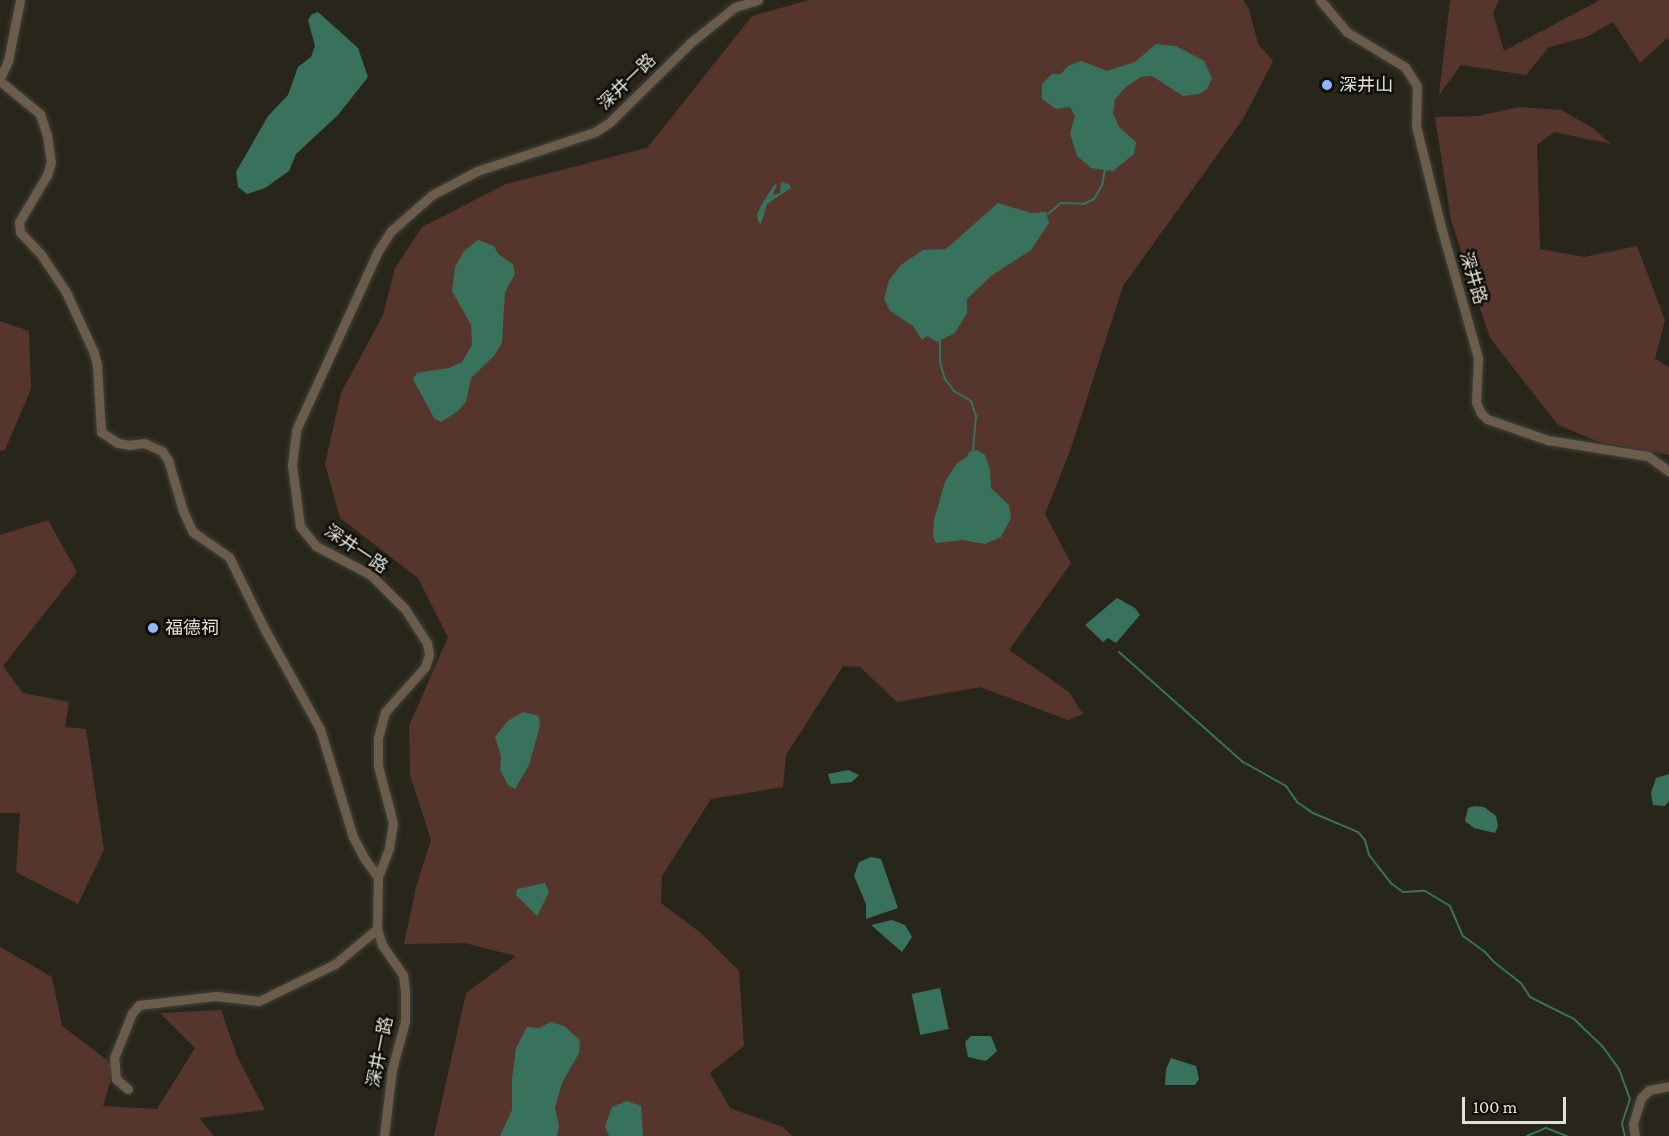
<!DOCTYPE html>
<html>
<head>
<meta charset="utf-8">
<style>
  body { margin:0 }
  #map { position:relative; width:1669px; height:1136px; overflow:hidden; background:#28261b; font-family:"Crimson Pro","Noto Sans TC",serif }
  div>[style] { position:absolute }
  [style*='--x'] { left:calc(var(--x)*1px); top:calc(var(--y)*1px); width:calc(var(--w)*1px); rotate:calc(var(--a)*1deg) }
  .green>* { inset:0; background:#56352c }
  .water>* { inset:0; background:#38725d; transform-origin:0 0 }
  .stream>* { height:2px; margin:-1px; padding:0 1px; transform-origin:1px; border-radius:1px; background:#38725d }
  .roads { filter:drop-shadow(0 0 2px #424036) drop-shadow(0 0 2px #424036) }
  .minor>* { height:9px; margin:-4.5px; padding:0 4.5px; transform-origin:4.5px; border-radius:4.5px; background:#6b5c4b }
  .dots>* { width:16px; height:16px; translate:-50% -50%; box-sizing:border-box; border:3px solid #100f0a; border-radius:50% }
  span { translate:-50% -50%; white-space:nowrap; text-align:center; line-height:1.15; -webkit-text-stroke:5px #100f0a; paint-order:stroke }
  .street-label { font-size:18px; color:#e2e1d9 }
  .poi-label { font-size:18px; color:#e2e1d9 }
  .left { translate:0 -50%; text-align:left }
  .scale { position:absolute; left:1462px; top:1097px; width:104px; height:27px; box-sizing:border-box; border:3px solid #e2e1d9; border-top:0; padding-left:8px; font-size:18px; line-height:21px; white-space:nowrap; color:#e2e1d9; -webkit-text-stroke:4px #100f0a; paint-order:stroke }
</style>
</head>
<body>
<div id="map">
  <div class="green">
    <div style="clip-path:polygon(809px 0,1243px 0,1249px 9px,1258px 44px,1273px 61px,1243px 119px,1123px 286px,1071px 448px,1045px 514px,1071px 563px,1009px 650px,1069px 692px,1083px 714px,1068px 720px,980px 687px,897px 702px,860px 667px,843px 666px,786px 755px,783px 787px,711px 799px,662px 876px,661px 903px,701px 933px,739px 971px,744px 1046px,710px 1073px,730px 1108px,783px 1127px,792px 1136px,434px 1136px,466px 993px,516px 956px,465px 943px,404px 944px,416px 887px,431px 840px,410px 775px,409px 726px,448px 637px,418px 578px,340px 518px,325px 464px,341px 393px,383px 315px,395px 268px,422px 227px,506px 184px,647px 148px,752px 16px)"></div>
    <div style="clip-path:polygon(1450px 0,1499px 0,1493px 13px,1504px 51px,1600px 0,1669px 0,1669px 40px,1667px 38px,1640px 63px,1613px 22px,1587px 37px,1549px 47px,1526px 75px,1461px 65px,1439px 95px)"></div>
    <div style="clip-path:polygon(1519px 107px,1561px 110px,1593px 128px,1611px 144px,1554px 132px,1537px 145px,1540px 249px,1584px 257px,1637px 246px,1665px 320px,1655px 359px,1669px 367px,1669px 455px,1599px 442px,1558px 425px,1490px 338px,1451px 220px,1435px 117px,1478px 116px)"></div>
    <div style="clip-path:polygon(0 321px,29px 331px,31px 389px,5px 450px,0 451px)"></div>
    <div style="clip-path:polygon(48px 520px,77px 572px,3px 666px,23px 693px,69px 702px,65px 727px,86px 729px,104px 850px,78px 904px,16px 872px,20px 813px,0 813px,0 535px)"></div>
    <div style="clip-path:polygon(0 947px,52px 977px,62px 1026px,115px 1066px,103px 1106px,157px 1109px,195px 1048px,160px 1013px,221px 1010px,237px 1056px,265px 1110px,199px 1118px,214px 1136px,0 1136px)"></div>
  </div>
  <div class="water">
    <div style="clip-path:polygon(318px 12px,358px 48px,368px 77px,338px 115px,296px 154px,289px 171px,265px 188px,247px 194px,238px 187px,236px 172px,268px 116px,288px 95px,298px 67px,311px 57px,315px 46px,308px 20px,312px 14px)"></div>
    <div style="clip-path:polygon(1156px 44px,1176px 46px,1204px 61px,1212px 78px,1207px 89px,1199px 94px,1183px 96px,1152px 76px,1141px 77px,1126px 87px,1115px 99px,1113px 113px,1119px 127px,1136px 142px,1134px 154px,1113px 171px,1091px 168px,1077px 156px,1070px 133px,1075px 116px,1070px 107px,1056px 109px,1042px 99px,1042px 84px,1052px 74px,1061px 74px,1068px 66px,1081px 61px,1107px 71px,1135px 62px)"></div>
    <div style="clip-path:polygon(781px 182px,789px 184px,791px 188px,767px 204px,761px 224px,758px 222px,757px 214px,762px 204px,774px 185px,777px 184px,773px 195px,780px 193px)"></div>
    <div style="clip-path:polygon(998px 203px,1032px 213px,1046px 212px,1049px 223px,1031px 250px,991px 276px,967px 299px,967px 313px,955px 333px,937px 342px,927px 336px,922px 340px,913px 326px,890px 311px,884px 299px,889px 280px,901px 265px,923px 250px,946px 249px)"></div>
    <div style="clip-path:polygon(478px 240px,494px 246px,498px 254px,513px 264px,515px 274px,505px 292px,502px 343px,494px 356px,471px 378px,466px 402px,458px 411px,441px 422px,434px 418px,413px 379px,417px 373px,449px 368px,462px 362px,472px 345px,471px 325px,452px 291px,455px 267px,464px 251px)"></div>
    <div style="clip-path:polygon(977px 450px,985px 455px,990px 470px,991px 488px,1009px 505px,1011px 518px,1001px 537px,985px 544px,962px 540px,936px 543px,933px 537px,934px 520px,945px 482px,957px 463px,967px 457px,969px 452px)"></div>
    <div style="clip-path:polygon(1117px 598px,1135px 608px,1140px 615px,1116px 643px,1108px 638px,1103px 642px,1085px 625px)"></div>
    <div style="clip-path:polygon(523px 712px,539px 716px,540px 726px,529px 765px,515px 789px,508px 785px,500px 770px,501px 756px,495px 737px,508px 721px)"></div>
    <div style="clip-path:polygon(848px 770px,859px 775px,852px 782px,831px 784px,828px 774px)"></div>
    <div style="clip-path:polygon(1669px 774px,1669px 801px,1665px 806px,1653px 805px,1651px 793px,1656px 778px)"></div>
    <div style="clip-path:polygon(1475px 806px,1484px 807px,1496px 816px,1498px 826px,1495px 833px,1474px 828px,1465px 821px,1468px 808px)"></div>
    <div style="clip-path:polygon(871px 857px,881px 859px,898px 908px,866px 919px,866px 904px,854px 876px,859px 862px)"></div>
    <div style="clip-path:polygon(545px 883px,549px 892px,537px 916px,516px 895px,517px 889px)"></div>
    <div style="clip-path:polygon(892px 920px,905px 925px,912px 937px,902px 952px,871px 925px)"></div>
    <div style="left:940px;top:988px;width:42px;height:29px;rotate:78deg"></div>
    <div style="clip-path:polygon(551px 1022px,564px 1026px,580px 1040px,579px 1053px,562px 1083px,555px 1108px,559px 1126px,557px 1136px,500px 1136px,512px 1110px,512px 1079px,516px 1048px,527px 1027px,539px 1028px)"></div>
    <div style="clip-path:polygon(971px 1036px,991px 1036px,997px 1051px,986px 1061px,968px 1057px,965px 1042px)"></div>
    <div style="clip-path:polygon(1171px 1058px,1196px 1066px,1199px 1079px,1195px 1085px,1165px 1085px,1166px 1069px)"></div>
    <div style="clip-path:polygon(627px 1101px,641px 1106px,643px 1136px,609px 1136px,605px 1126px,612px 1107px)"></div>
  </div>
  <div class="stream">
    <div style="--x:1048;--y:214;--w:17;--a:-40"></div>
    <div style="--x:1061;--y:203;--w:23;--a:2"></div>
    <div style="--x:1084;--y:204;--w:11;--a:-27"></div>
    <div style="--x:1094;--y:199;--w:16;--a:-60"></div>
    <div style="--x:1102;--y:185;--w:15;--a:-79"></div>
    <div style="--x:940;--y:341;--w:21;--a:90"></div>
    <div style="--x:940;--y:362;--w:18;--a:74"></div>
    <div style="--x:945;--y:379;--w:15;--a:53"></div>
    <div style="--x:954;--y:391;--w:20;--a:30"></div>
    <div style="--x:971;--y:401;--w:16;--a:72"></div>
    <div style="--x:976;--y:416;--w:35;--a:95"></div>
    <div style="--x:1119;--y:652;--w:166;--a:41.6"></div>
    <div style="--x:1243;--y:762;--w:49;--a:29.2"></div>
    <div style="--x:1286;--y:786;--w:19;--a:55"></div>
    <div style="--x:1297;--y:802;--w:19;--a:35"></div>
    <div style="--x:1313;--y:813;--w:49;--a:22.9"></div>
    <div style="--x:1358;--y:832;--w:11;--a:49"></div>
    <div style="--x:1365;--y:840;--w:16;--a:75"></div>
    <div style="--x:1369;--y:855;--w:37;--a:52"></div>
    <div style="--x:1392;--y:884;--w:14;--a:36"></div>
    <div style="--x:1403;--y:892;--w:22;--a:-3"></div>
    <div style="--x:1425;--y:891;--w:29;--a:31"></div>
    <div style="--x:1450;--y:906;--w:33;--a:67"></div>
    <div style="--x:1463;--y:936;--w:26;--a:36"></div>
    <div style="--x:1484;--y:951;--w:15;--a:48"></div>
    <div style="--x:1494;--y:962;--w:34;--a:38"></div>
    <div style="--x:1521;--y:983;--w:17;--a:57"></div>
    <div style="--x:1530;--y:997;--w:49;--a:26.6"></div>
    <div style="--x:1574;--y:1019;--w:40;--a:44"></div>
    <div style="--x:1603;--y:1047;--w:27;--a:54"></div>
    <div style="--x:1619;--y:1069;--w:32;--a:70"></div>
    <div style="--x:1630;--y:1099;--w:26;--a:108"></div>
    <div style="--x:1622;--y:1124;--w:12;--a:76"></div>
    <div style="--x:1527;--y:1136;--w:21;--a:-23"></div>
    <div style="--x:1546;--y:1128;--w:22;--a:21"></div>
  </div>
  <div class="roads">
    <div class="minor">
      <div style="--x:1320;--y:0;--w:42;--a:49.8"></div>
      <div style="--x:1347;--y:32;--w:68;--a:31.1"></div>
      <div style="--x:1405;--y:67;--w:22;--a:58"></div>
      <div style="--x:1417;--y:86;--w:40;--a:91.4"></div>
      <div style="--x:1416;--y:126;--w:104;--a:76.1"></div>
      <div style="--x:1441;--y:227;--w:136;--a:74.2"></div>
      <div style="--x:1478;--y:358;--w:44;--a:92.6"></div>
      <div style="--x:1476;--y:402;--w:12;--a:66"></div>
      <div style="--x:1481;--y:413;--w:8;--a:45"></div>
      <div style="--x:1487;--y:419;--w:65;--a:19"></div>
      <div style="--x:1548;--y:440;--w:101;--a:9.1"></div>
      <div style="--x:1648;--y:456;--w:26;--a:36"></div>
      <div style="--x:0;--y:78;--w:19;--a:-65"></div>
      <div style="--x:8;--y:61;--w:62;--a:-78.9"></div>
      <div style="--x:0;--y:81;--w:52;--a:39.5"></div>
      <div style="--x:40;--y:114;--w:22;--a:72"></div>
      <div style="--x:47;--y:135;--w:27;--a:82"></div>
      <div style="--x:51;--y:162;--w:14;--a:107"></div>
      <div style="--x:47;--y:175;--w:55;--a:120.8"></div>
      <div style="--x:19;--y:222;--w:10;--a:84"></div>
      <div style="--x:20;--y:232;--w:33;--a:47"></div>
      <div style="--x:42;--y:256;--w:43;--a:56.3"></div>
      <div style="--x:66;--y:292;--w:67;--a:65.3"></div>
      <div style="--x:94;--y:353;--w:12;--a:76"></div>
      <div style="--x:97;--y:365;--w:67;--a:86.6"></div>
      <div style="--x:101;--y:432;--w:20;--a:33"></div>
      <div style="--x:118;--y:443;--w:11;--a:10"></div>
      <div style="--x:129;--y:445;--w:15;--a:-8"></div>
      <div style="--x:144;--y:443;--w:20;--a:24"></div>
      <div style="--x:162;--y:451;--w:11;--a:56"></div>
      <div style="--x:168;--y:460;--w:53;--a:73.6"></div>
      <div style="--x:183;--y:511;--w:23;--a:65"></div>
      <div style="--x:193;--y:532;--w:44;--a:34.8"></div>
      <div style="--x:229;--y:557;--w:79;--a:63.8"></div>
      <div style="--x:264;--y:628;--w:115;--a:61"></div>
      <div style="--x:320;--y:729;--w:113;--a:73"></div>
      <div style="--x:353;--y:837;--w:24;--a:62"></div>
      <div style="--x:364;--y:858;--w:24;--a:54"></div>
      <div style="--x:128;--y:1089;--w:16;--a:-140"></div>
      <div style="--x:116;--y:1079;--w:21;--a:-95"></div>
      <div style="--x:114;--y:1058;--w:48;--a:-68.2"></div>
      <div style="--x:132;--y:1013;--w:11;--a:-49"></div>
      <div style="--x:139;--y:1005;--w:78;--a:-6.7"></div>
      <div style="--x:216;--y:996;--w:43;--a:6.6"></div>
      <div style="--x:259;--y:1001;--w:85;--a:-26"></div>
      <div style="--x:335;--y:964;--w:55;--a:-39.8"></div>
      <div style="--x:384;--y:1136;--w:67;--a:-83.2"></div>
      <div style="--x:392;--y:1069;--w:50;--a:-74.8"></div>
      <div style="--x:405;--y:1021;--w:30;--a:-90"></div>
      <div style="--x:405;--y:991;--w:16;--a:-97"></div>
      <div style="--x:403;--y:975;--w:37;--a:-125"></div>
      <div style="--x:382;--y:945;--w:17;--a:-107"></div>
      <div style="--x:377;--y:929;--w:52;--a:-88.9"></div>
      <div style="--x:378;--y:877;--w:31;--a:-69"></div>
      <div style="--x:389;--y:848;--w:25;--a:-81"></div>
      <div style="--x:393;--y:823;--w:59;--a:-104.7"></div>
      <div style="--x:378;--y:766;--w:28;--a:-90"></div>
      <div style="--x:378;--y:738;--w:27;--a:-75"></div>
      <div style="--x:385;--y:712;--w:60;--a:-48.4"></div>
      <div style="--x:425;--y:667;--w:13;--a:-72"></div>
      <div style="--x:429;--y:655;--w:12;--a:-99"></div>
      <div style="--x:427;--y:643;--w:40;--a:-122.9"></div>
      <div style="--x:405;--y:609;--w:48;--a:-135"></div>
      <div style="--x:371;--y:575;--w:62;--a:-152.2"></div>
      <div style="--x:316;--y:546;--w:26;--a:-129"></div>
      <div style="--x:300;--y:526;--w:62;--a:-97.5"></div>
      <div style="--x:292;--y:465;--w:35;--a:-83"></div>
      <div style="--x:296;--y:430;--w:197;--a:-65.4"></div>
      <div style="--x:378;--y:251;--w:24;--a:-57"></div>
      <div style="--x:391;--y:231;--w:55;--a:-41.3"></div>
      <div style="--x:432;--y:195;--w:51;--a:-28.1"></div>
      <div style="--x:477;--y:171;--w:124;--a:-18.3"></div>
      <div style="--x:595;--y:132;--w:18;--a:-34"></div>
      <div style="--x:610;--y:122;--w:112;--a:-44.6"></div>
      <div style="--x:690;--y:43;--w:58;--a:-38.7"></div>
      <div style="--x:735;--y:7;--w:24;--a:-17"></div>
      <div style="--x:1635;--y:1136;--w:12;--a:-99"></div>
      <div style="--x:1633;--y:1124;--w:27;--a:-73"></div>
      <div style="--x:1641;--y:1098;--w:11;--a:-45"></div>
      <div style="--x:1649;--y:1090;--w:20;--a:-11"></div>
    </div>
  </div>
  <div class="dots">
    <div style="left:1327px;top:85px;background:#95b6fd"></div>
    <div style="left:153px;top:628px;background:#95b6fd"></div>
  </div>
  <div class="street-label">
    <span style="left:627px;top:82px;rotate:-44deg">深井一路</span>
    <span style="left:1473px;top:278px;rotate:73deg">深井路</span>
    <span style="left:356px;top:549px;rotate:34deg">深井一路</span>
    <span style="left:380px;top:1052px;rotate:-79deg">深井一路</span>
  </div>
  <div class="poi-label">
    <span class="left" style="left:1339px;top:85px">深井山</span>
    <span class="left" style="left:165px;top:628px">福德祠</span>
  </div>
  <div class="scale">100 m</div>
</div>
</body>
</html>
